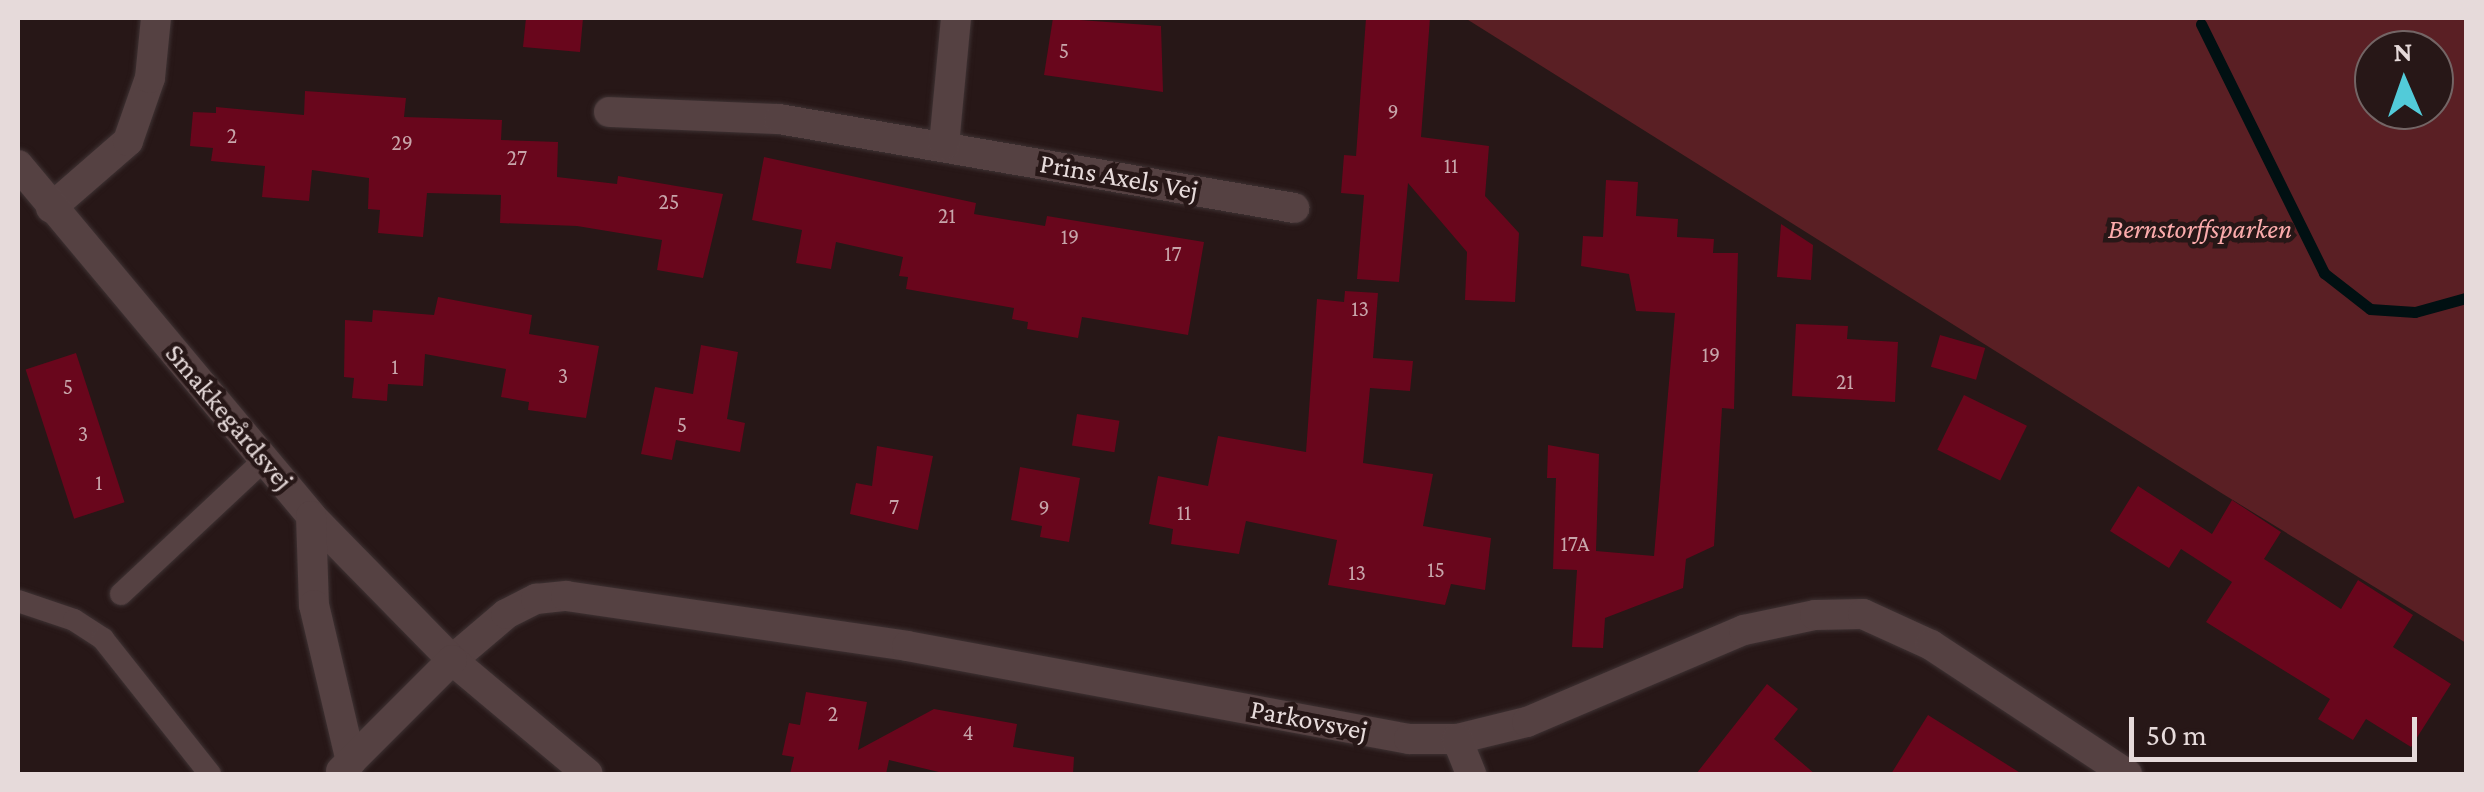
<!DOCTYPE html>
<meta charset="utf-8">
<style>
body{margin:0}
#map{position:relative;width:2484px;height:792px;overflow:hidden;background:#271717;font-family:"Crimson Pro",serif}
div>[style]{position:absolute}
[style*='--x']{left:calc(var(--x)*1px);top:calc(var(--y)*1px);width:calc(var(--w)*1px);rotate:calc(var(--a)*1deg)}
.green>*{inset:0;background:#5a1f24}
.stream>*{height:11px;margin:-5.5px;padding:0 5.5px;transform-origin:5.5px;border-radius:5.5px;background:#011012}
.building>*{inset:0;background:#69061c;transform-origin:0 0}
.roads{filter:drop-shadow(0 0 2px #3e3233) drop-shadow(0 0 2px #3e3233)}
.lane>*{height:22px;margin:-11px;padding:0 11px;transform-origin:11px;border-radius:11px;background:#554142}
.street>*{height:30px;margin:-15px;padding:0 15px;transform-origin:15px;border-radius:15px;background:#554142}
.secondary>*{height:30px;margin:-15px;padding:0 15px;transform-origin:15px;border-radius:15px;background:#554142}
span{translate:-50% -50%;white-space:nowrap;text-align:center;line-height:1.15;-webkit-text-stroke:9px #271717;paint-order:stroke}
.number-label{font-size:22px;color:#c7a5aa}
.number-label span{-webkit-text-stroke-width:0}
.street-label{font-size:28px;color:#e6dada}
.park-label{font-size:28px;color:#fbabac;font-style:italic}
.frame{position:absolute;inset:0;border:20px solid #e6dada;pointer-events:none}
.north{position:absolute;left:2354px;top:30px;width:100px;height:100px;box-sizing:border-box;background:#271717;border:2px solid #736565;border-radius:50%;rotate:358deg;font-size:28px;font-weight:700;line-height:40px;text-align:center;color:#e6dada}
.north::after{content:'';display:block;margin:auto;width:35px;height:45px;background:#52cbd9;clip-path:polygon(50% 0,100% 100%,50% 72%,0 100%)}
.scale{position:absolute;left:2129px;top:717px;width:288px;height:45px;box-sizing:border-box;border:5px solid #e6dada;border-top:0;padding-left:12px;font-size:30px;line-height:35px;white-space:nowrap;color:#e6dada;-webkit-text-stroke:8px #271717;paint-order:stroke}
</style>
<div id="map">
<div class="green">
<i style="clip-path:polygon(evenodd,1465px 18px,2466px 18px,2466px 643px,2223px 494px,1465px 18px,2374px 50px,2434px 50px,2434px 110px,2374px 110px,2374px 50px)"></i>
</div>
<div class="stream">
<i style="--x:2201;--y:24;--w:278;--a:63.7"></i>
<i style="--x:2324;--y:273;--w:58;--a:38"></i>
<i style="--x:2370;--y:309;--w:45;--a:3.8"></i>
<i style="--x:2415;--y:312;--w:53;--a:-15.4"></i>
</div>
<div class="building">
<i style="clip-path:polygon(526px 18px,583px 18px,580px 52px,523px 47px)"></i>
<i style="clip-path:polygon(1053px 18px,1161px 26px,1163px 92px,1044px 75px)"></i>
<i style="clip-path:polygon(1366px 18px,1430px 18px,1421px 137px,1489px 146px,1485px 196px,1519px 233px,1515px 302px,1465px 300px,1467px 252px,1408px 183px,1399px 282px,1357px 279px,1364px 195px,1341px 193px,1344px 155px,1356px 156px)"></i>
<i style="clip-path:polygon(305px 91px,406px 98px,404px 117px,502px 120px,501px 140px,558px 142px,557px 177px,617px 184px,618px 176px,723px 194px,703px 278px,657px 270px,662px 240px,577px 226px,500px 223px,501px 195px,427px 193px,423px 237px,378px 233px,380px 210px,368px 209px,369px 178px,312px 170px,309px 201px,262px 197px,265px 166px,211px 161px,213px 148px,190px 146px,193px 112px,216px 113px,216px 107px,304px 115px)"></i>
<i style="clip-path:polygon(764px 157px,976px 203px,974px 214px,1045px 226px,1047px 216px,1204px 242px,1188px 335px,1082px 317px,1078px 338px,1027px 329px,1028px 322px,1012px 319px,1014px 308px,906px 289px,908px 277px,899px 276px,903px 257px,836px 242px,831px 269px,796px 263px,802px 230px,752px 220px)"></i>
<i style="clip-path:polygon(1606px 180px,1638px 182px,1636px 216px,1678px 219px,1677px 237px,1714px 239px,1713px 253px,1738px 253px,1734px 409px,1722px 408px,1714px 546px,1686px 559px,1683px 588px,1605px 618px,1603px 648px,1572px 647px,1577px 570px,1553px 569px,1556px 478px,1547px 478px,1548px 445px,1599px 454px,1596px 551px,1654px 556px,1675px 313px,1636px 311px,1629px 274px,1581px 266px,1583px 236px,1603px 237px)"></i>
<i style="clip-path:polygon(1781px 224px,1813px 245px,1811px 280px,1777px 277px)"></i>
<i style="clip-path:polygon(1345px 291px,1378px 293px,1373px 358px,1413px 361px,1410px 391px,1370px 388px,1363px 463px,1433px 474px,1423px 526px,1491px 538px,1485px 590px,1451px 584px,1445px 605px,1328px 585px,1337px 540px,1246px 521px,1239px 554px,1171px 544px,1173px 529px,1149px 524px,1158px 476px,1208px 486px,1218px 436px,1306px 452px,1317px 299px,1344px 302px)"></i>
<i style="clip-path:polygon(438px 297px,532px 315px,529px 334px,599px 346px,586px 418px,528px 410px,529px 402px,501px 397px,506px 369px,425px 354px,423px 386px,388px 384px,387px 401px,352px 398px,354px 378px,344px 377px,345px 320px,372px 322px,373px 310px,434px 315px)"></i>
<i style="clip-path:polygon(1796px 324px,1848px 326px,1847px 339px,1898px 342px,1895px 402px,1792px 396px)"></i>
<i style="left:1940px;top:335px;width:47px;height:33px;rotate:16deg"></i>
<i style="clip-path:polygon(701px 345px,738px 352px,727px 419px,745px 423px,740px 452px,676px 440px,672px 460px,641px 454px,655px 387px,693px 394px)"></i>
<i style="left:76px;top:353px;width:157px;height:53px;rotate:72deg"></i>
<i style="left:1964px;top:395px;width:70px;height:61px;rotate:26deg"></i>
<i style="left:1077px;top:414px;width:43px;height:32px;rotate:9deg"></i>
<i style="clip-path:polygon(877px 446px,933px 456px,918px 530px,850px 514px,856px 483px,872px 486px)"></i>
<i style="clip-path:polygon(1020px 467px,1080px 478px,1069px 542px,1040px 537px,1042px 526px,1011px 520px)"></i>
<i style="clip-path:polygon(2138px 486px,2212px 534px,2232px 500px,2281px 532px,2264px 559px,2341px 609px,2358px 580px,2413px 615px,2393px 647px,2451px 684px,2411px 747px,2366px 719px,2353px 740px,2318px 719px,2330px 699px,2206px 622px,2232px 582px,2181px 549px,2169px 568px,2110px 531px)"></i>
<i style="clip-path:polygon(1767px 684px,1798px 709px,1774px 739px,1815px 774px,1696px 774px)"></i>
<i style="clip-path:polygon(806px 692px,867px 702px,858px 750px,934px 709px,1017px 724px,1013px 747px,1074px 757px,1073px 774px,947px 774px,889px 760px,886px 774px,790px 774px,794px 757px,782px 755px,789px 723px,800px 725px)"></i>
<i style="clip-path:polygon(1928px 715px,2022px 774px,1891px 774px)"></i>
</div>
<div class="roads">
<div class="lane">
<i style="--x:121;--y:594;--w:196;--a:-43.1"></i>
<i style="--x:18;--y:601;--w:59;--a:18.7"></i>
<i style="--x:74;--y:620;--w:35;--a:33"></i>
<i style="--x:103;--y:639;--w:172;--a:51.6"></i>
</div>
<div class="street">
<i style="--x:609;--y:112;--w:170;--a:2.4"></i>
<i style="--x:779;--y:119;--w:523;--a:9.8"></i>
<i style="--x:944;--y:145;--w:128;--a:-84.6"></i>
<i style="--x:51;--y:208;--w:102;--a:-41"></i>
<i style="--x:128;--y:141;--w:67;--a:-70.8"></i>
<i style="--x:150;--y:78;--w:60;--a:-84.3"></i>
<i style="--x:452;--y:660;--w:71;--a:-40.4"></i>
<i style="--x:506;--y:614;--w:34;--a:-27"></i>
<i style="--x:536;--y:599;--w:30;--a:-6"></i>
<i style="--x:566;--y:596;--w:345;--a:8.3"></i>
<i style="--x:907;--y:646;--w:511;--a:10.5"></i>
<i style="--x:1409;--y:739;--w:48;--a:0"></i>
<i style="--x:1457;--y:739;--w:72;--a:-13.7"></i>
<i style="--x:1527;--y:722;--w:236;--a:-23"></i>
<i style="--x:1744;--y:630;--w:73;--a:-11.9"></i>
<i style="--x:1815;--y:615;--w:48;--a:-1.2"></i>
<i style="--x:1863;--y:614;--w:75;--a:24.5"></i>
<i style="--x:1931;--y:645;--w:235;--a:33.4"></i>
<i style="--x:1457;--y:739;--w:38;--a:68"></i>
</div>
<div class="secondary">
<i style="--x:18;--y:165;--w:457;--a:50.1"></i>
<i style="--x:311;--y:516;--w:202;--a:45.6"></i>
<i style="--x:452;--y:660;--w:177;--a:40"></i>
<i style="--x:311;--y:516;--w:89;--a:88.1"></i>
<i style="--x:314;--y:605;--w:161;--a:76.7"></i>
<i style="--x:341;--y:771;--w:157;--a:-45"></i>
</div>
</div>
<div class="number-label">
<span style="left:1064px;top:51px">5</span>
<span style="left:1393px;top:112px">9</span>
<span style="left:232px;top:136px">2</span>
<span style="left:402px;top:143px">29</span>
<span style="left:517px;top:158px">27</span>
<span style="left:1451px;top:166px">11</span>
<span style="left:669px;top:202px">25</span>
<span style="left:947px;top:216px">21</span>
<span style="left:1070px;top:237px">19</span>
<span style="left:1173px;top:254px">17</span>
<span style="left:1360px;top:309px">13</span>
<span style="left:1711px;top:355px">19</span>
<span style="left:395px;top:367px">1</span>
<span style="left:563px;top:376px">3</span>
<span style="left:1845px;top:382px">21</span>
<span style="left:68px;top:387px">5</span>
<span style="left:682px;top:425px">5</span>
<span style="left:83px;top:434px">3</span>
<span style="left:99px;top:483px">1</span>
<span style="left:894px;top:507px">7</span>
<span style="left:1044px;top:508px">9</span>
<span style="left:1184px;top:513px">11</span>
<span style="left:1575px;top:544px">17A</span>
<span style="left:1436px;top:570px">15</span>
<span style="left:1357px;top:573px">13</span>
<span style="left:833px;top:714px">2</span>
<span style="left:968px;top:733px">4</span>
</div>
<div class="street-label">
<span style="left:1119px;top:177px;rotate:10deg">Prins Axels Vej</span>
<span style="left:229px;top:417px;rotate:50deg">Smakkegårdsvej</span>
<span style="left:1309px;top:720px;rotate:11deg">Parkovsvej</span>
</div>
<div class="park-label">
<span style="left:2200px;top:229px">Bernstorffsparken</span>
</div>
<div class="frame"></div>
<div class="north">N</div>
<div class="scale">50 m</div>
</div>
